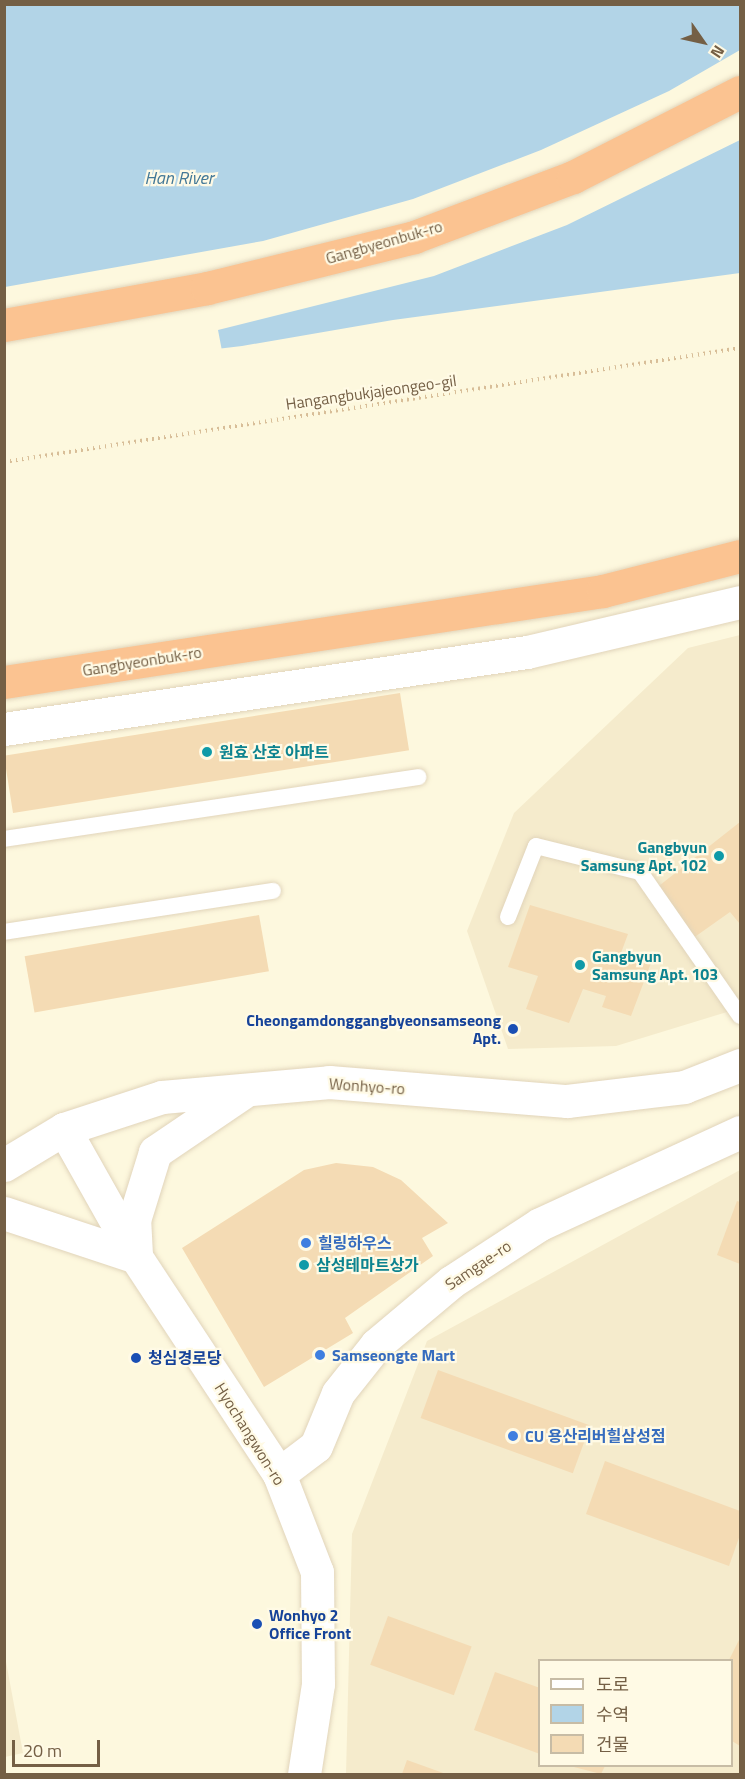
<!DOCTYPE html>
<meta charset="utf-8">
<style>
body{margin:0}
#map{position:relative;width:745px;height:1779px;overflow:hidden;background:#fdf8de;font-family:"Titillium Web","Noto Sans KR",sans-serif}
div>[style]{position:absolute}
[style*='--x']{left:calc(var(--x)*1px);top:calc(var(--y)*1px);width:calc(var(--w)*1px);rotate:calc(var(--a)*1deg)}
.residential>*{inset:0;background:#f5ebcc}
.water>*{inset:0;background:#b2d4e7}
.pier>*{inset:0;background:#fdf8de}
.building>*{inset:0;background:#f4dbb4;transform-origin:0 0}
.path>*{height:4px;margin-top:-2px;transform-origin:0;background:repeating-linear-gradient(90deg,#d8be98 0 1.5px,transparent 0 6px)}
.roads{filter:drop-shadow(0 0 2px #e1d4ba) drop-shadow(0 0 2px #e1d4ba)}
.lane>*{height:16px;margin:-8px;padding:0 8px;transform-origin:8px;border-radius:8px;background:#fff}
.street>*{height:33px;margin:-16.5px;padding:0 16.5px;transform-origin:16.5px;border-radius:16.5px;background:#fff}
.secondary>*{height:33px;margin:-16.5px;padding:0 16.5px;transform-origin:16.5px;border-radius:16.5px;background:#fff}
.highway>*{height:33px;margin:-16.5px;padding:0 16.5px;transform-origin:16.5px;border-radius:16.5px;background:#fbc391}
.dots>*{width:16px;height:16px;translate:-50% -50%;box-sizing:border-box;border:3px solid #fffae5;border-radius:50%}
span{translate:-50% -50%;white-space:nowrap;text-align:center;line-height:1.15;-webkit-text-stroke:4.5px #fffae5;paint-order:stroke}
.street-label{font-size:16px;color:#745f45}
.culture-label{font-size:16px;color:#0d838f;font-weight:700}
.left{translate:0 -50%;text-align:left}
.right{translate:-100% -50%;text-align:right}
.transit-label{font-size:16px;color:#164399;font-weight:700}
.shop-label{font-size:16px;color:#366cbe;font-weight:700}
.water-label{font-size:18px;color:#437897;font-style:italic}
.frame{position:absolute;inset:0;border:6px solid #745f45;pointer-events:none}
.legend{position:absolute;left:538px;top:1659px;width:195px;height:108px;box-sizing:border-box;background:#fffae5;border:2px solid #c7bca5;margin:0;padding:8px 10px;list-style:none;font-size:18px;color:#745f45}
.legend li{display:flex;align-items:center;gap:12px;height:30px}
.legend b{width:30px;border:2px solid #c7bca5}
.north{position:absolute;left:673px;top:12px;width:60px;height:60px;-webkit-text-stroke:4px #fffae5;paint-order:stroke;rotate:124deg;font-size:16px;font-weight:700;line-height:24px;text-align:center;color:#745f45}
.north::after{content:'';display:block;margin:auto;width:21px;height:27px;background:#745f45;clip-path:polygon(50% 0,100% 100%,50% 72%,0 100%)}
.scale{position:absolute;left:12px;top:1740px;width:88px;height:27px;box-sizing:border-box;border:3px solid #745f45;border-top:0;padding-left:8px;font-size:18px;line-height:21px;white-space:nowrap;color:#745f45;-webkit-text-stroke:4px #fffae5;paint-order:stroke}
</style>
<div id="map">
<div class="residential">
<i style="clip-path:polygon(740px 635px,740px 1008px,616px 1046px,508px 1049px,467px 931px,514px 813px,688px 648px)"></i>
<i style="clip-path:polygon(evenodd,740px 1170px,740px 1774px,346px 1774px,352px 1534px,427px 1341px,740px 1170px,540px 1660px,732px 1660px,732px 1766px,540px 1766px,540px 1660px)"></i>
<i style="clip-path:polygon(4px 1651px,23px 1753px,5px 1757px,4px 1757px)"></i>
</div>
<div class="water">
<i style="clip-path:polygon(5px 5px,740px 5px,740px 273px,393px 320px,242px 346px,5px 374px)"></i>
</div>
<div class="pier">
<i style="clip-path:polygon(740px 50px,740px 140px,567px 225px,434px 276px,218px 330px,222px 351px,4px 377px,5px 287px,263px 241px,413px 199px,541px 150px,669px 91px)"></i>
</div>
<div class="building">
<i style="left:400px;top:693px;width:58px;height:401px;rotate:81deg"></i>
<i style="clip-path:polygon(740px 822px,740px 924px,730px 912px,689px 941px,655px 889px)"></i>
<i style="clip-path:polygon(530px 905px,628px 934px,621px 953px,651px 963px,631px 1016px,602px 1007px,606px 996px,583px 989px,569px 1023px,526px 1009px,538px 976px,508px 967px)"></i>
<i style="left:259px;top:915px;width:57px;height:238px;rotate:80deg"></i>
<i style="clip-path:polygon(336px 1163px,373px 1167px,401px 1180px,448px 1223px,422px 1238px,433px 1256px,345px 1318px,353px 1333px,264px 1387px,182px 1248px,304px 1170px)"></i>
<i style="clip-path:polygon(737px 1201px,740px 1202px,740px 1264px,717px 1255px)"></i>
<i style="left:438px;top:1370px;width:162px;height:51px;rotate:20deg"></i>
<i style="clip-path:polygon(605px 1461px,740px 1511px,740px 1535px,729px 1566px,586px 1514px)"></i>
<i style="left:388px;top:1616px;width:89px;height:52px;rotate:20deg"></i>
<i style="clip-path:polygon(740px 1638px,740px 1746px,732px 1741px,729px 1660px)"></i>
<i style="clip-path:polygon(495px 1672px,540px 1688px,540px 1754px,474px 1730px)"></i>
<i style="clip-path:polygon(407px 1760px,446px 1774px,402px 1774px)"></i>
<i style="clip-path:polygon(570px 1766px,605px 1766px,601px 1774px)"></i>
</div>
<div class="path">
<i style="--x:4;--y:462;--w:745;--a:-8.8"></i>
</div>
<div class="roads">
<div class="lane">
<i style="--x:4;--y:839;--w:419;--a:-8.5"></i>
<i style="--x:508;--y:917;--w:76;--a:-68.5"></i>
<i style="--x:536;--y:846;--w:107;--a:14"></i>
<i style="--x:640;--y:872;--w:175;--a:55.2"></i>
<i style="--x:4;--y:932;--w:272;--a:-8.7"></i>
</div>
<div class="street">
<i style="--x:4;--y:729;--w:529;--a:-8.38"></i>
<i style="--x:527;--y:652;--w:219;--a:-13.2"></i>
<i style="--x:279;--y:1474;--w:46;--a:-37.1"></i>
<i style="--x:316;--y:1446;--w:57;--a:-67.5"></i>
<i style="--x:338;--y:1393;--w:61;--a:-51.6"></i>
<i style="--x:376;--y:1345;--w:98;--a:-40"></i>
<i style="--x:451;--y:1282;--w:106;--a:-33.1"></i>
<i style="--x:540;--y:1224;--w:220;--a:-24.7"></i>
</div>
<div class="secondary">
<i style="--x:64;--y:1129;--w:147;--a:60.6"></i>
<i style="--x:136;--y:1257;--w:260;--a:56.6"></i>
<i style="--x:279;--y:1474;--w:105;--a:68.8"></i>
<i style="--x:317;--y:1572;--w:112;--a:89.5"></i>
<i style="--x:318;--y:1684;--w:91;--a:98.8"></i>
<i style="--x:4;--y:1165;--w:70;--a:-31"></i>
<i style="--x:64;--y:1129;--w:103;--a:-18.1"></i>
<i style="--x:162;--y:1097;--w:168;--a:-5.1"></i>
<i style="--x:329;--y:1082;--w:239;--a:4.6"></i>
<i style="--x:567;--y:1101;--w:118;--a:-6.8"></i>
<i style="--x:684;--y:1087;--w:60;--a:-21.4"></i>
<i style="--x:4;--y:1213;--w:139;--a:18.4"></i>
<i style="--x:136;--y:1255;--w:35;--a:-93"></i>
<i style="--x:134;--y:1220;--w:71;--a:-72.8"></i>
<i style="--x:155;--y:1152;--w:105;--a:-34.1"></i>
</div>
<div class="highway">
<i style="--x:4;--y:325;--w:206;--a:-10.3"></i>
<i style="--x:207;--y:288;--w:213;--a:-13.8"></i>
<i style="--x:414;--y:237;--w:170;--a:-20.7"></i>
<i style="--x:573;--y:177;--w:187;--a:-27"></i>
<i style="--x:4;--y:682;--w:606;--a:-8.64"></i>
<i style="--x:603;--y:591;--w:141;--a:-14.3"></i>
</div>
</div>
<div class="dots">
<i style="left:207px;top:752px;background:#0f9aa8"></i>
<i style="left:719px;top:856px;background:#0f9aa8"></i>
<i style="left:580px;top:965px;background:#0f9aa8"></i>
<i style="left:513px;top:1029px;background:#1a4fb4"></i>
<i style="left:306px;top:1243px;background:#3f7fe0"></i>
<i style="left:304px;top:1265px;background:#0f9aa8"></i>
<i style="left:320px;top:1355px;background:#3f7fe0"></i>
<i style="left:136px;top:1358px;background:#1a4fb4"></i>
<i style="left:513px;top:1436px;background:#3f7fe0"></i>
<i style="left:257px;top:1624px;background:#1a4fb4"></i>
</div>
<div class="street-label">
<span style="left:384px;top:242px;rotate:-16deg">Gangbyeonbuk-ro</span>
<span style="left:371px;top:392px;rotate:-8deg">Hangangbukjajeongeo-gil</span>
<span style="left:142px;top:661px;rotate:-9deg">Gangbyeonbuk-ro</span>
<span style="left:367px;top:1086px;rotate:4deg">Wonhyo-ro</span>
<span style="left:478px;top:1265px;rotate:-34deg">Samgae-ro</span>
<span style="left:250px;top:1434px;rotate:58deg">Hyochangwon-ro</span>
</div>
<div class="culture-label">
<span class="left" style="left:219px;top:752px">원효 산호 아파트</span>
<span class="right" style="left:707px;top:856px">Gangbyun<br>Samsung Apt. 102</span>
<span class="left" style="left:592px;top:965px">Gangbyun<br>Samsung Apt. 103</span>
<span class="left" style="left:316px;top:1265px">삼성테마트상가</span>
</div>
<div class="transit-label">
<span class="right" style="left:501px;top:1029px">Cheongamdonggangbyeonsamseong<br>Apt.</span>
<span class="left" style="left:148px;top:1358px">청심경로당</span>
<span class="left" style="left:269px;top:1624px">Wonhyo 2<br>Office Front</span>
</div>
<div class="shop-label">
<span class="left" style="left:318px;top:1243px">힐링하우스</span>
<span class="left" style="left:332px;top:1355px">Samseongte Mart</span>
<span class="left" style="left:525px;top:1436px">CU 용산리버힐삼성점</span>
</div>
<div class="water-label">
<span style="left:179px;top:178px">Han River</span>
</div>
<div class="frame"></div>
<ul class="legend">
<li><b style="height:8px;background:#fff"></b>도로</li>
<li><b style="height:16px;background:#b2d4e7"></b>수역</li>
<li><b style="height:16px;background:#f4dbb4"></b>건물</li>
</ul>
<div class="north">N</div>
<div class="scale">20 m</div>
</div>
